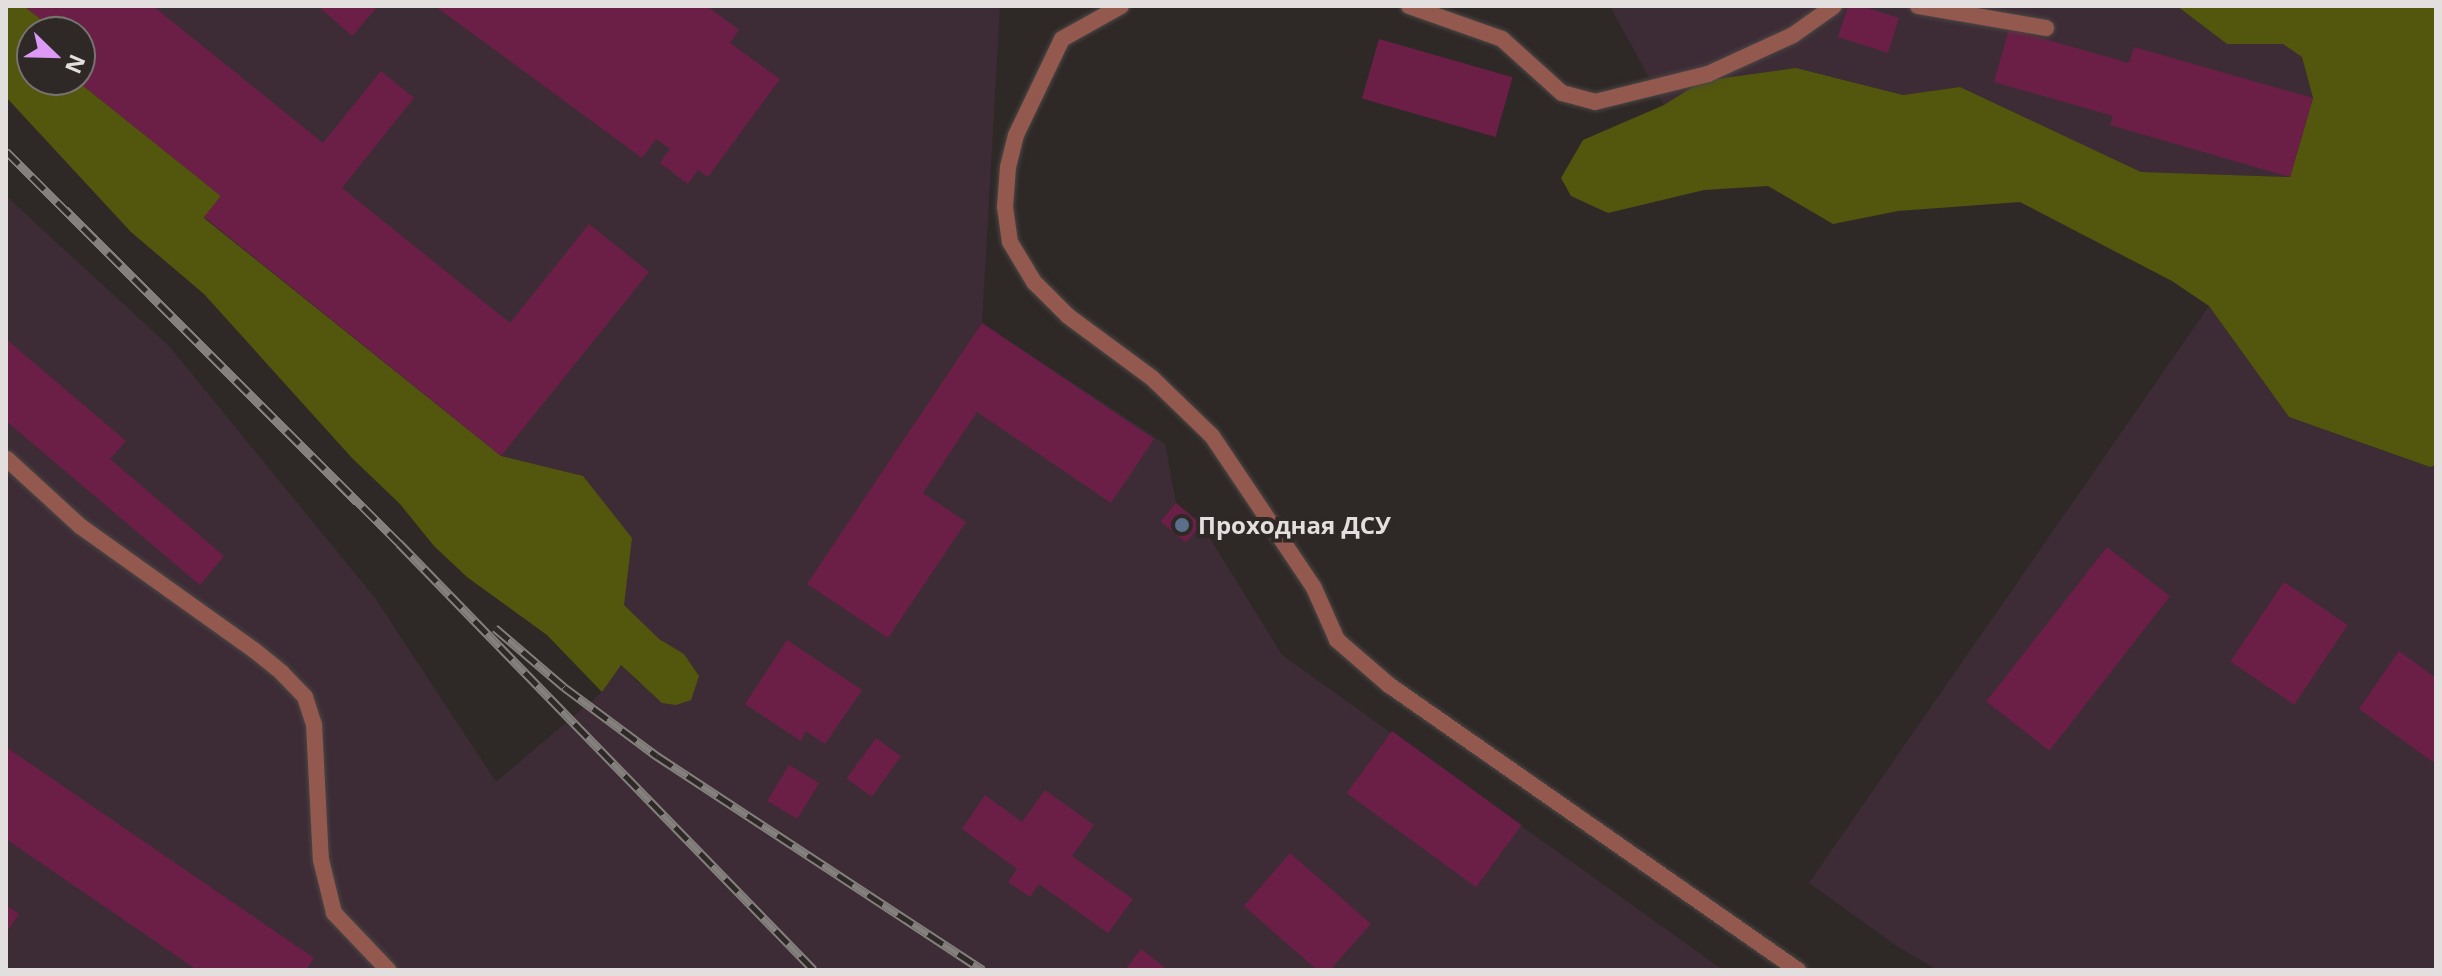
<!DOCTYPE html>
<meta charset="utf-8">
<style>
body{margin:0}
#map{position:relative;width:2442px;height:976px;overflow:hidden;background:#2e2927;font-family:"Open Sans",sans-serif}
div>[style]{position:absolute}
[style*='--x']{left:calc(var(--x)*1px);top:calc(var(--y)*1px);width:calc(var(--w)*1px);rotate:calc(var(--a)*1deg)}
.industrial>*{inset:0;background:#3d2c36}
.green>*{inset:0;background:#53570d}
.building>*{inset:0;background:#6b1f46;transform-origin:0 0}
.roads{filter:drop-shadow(0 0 2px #4b4644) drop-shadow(0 0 2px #4b4644)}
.lane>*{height:16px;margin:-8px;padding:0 8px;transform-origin:8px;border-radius:8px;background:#93594f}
.rail>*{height:9px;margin-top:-4.5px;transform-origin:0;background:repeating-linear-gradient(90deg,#2e2927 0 18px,#84807e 0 36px);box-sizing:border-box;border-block:2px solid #84807e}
.dots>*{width:22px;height:22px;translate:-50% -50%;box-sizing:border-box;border:4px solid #2e2927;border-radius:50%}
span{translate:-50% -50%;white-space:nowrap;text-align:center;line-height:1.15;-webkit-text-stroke:8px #2e2927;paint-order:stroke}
.poi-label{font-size:24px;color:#e3dfde;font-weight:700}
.left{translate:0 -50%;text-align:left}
.frame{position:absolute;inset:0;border:8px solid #e3dfde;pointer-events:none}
.north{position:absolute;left:16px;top:16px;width:80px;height:80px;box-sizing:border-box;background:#2e2927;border:2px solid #767270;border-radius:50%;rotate:113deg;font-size:22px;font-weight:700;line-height:32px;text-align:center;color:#e3dfde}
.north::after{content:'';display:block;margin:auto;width:28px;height:36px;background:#dc99f5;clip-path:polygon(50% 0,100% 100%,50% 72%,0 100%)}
</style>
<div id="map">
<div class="industrial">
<i style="clip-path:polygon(24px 6px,1000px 6px,982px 323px,1165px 444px,1176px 503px,1201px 524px,1282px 655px,1723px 970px,6px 970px,6px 196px,169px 346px,375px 598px,496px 782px,602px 692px,621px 665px,639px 683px,699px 676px,684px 654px,659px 640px,623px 605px,632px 538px,501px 456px,204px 217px,220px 197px,76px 80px,80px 80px,80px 32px,57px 32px)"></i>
<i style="clip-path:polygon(1610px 6px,2177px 6px,2227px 44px,2283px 44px,2302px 57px,2313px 98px,2290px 177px,2141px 172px,1960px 87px,1903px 95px,1796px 68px,1702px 81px,1664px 105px)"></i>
<i style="clip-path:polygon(2209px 306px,2289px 417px,2429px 467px,2436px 465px,2436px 970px,1938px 970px,1898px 947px,1809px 883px)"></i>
</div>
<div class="green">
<i style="clip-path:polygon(6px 6px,24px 6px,57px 32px,32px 32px,32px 80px,76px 80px,221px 196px,204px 218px,501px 456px,583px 476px,632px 538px,624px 605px,659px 639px,684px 654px,699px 676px,691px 700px,676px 705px,662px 703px,621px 665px,602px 692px,547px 635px,467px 577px,434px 546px,400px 504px,352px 458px,204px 294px,131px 232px,6px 97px)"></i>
<i style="clip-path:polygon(2177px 6px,2436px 6px,2436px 465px,2430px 467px,2289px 417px,2209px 306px,2172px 281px,2020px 202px,1898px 211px,1833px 224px,1768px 186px,1704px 190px,1608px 213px,1571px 196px,1561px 178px,1583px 140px,1664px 105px,1702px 81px,1796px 68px,1903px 95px,1960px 87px,2141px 172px,2290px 177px,2313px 98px,2302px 57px,2283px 44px,2227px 44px)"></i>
</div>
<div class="building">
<i style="clip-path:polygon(24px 6px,153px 6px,323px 143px,381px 71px,414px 98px,342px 188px,510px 323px,589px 224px,649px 272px,501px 456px,204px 217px,221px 196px,76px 80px,80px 80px,80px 32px,57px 32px)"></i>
<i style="clip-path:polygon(318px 6px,378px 6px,352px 36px)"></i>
<i style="clip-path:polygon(435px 6px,707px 6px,739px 30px,730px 43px,780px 79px,708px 177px,698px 170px,688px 184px,660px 163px,670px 149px,656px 139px,642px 158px)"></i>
<i style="clip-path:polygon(1848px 6px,1861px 6px,1899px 18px,1888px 53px,1838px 37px)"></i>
<i style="clip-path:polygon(2009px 29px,2129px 63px,2134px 47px,2313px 98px,2290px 177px,2110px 125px,2113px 116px,1994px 82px)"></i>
<i style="left:1379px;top:39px;width:139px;height:62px;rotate:16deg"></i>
<i style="clip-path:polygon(982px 323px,1154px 439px,1111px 503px,977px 412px,923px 493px,966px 522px,888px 638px,807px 584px)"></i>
<i style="clip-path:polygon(6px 339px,126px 441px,110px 459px,224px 556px,200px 585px,6px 421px)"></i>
<i style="left:1176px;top:503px;width:33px;height:24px;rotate:40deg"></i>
<i style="left:2107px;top:547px;width:80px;height:196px;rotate:38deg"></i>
<i style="left:2284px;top:582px;width:77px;height:96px;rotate:34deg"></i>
<i style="clip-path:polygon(787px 640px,862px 690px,825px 744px,806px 731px,801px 741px,745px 704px)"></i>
<i style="clip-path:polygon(2399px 651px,2436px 678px,2436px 764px,2359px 709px)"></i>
<i style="left:1392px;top:731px;width:160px;height:77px;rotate:36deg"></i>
<i style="left:876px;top:738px;width:31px;height:50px;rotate:36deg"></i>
<i style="clip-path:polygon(6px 747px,314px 958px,306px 970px,197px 970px,6px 839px)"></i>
<i style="left:789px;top:765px;width:35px;height:42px;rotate:31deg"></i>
<i style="clip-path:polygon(1045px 790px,1094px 825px,1072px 856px,1133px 899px,1108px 933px,1039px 884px,1030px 897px,1008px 882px,1017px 869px,962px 829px,985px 795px,1022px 822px)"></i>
<i style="clip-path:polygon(1290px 853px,1371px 924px,1330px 970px,1317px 970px,1244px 906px)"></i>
<i style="clip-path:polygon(6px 905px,19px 914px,6px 933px)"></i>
<i style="clip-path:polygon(1141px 949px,1168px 970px,1125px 970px)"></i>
</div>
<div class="roads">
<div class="lane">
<i style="--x:1121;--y:6;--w:68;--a:150.8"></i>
<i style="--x:1062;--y:39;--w:106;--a:115.6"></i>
<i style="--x:1016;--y:135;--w:33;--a:104"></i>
<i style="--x:1008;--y:167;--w:40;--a:94.3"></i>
<i style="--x:1005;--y:207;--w:35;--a:82"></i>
<i style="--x:1010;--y:242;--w:47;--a:59"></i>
<i style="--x:1034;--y:282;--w:48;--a:45"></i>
<i style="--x:1068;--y:316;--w:104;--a:36.4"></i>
<i style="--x:1152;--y:378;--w:83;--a:44"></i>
<i style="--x:1212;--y:436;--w:183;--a:56.1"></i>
<i style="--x:1314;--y:588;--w:57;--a:66.1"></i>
<i style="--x:1337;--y:640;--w:69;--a:40.9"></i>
<i style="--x:1389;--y:685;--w:499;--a:34.9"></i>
<i style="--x:1409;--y:6;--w:99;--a:19.5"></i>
<i style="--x:1502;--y:39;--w:81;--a:42"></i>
<i style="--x:1562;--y:93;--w:34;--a:15"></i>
<i style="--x:1595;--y:102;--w:116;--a:-13.9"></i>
<i style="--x:1708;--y:74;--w:94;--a:-24.6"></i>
<i style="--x:1793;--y:35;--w:50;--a:-35.3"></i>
<i style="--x:1918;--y:6;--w:130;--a:9.8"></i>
<i style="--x:7;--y:459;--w:99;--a:42.5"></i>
<i style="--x:80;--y:526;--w:214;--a:35.5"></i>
<i style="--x:254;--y:650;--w:36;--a:39"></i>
<i style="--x:282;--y:673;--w:33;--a:46"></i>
<i style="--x:305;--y:697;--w:28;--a:72"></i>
<i style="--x:314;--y:724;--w:136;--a:87.1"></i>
<i style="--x:321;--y:860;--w:55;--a:76.2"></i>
<i style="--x:334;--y:913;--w:79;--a:46.5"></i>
</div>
</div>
<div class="rail">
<i style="--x:6;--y:151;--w:555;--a:44.93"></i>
<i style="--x:399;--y:543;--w:595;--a:45.82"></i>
<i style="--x:495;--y:628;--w:91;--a:40.5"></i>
<i style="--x:564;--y:687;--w:116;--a:36.6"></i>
<i style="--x:657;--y:756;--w:390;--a:33.3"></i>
</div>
<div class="dots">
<i style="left:1182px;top:525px;background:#5c6f8a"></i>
</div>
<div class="poi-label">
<span class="left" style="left:1198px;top:525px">Проходная ДСУ</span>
</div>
<div class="frame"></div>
<div class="north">N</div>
</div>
